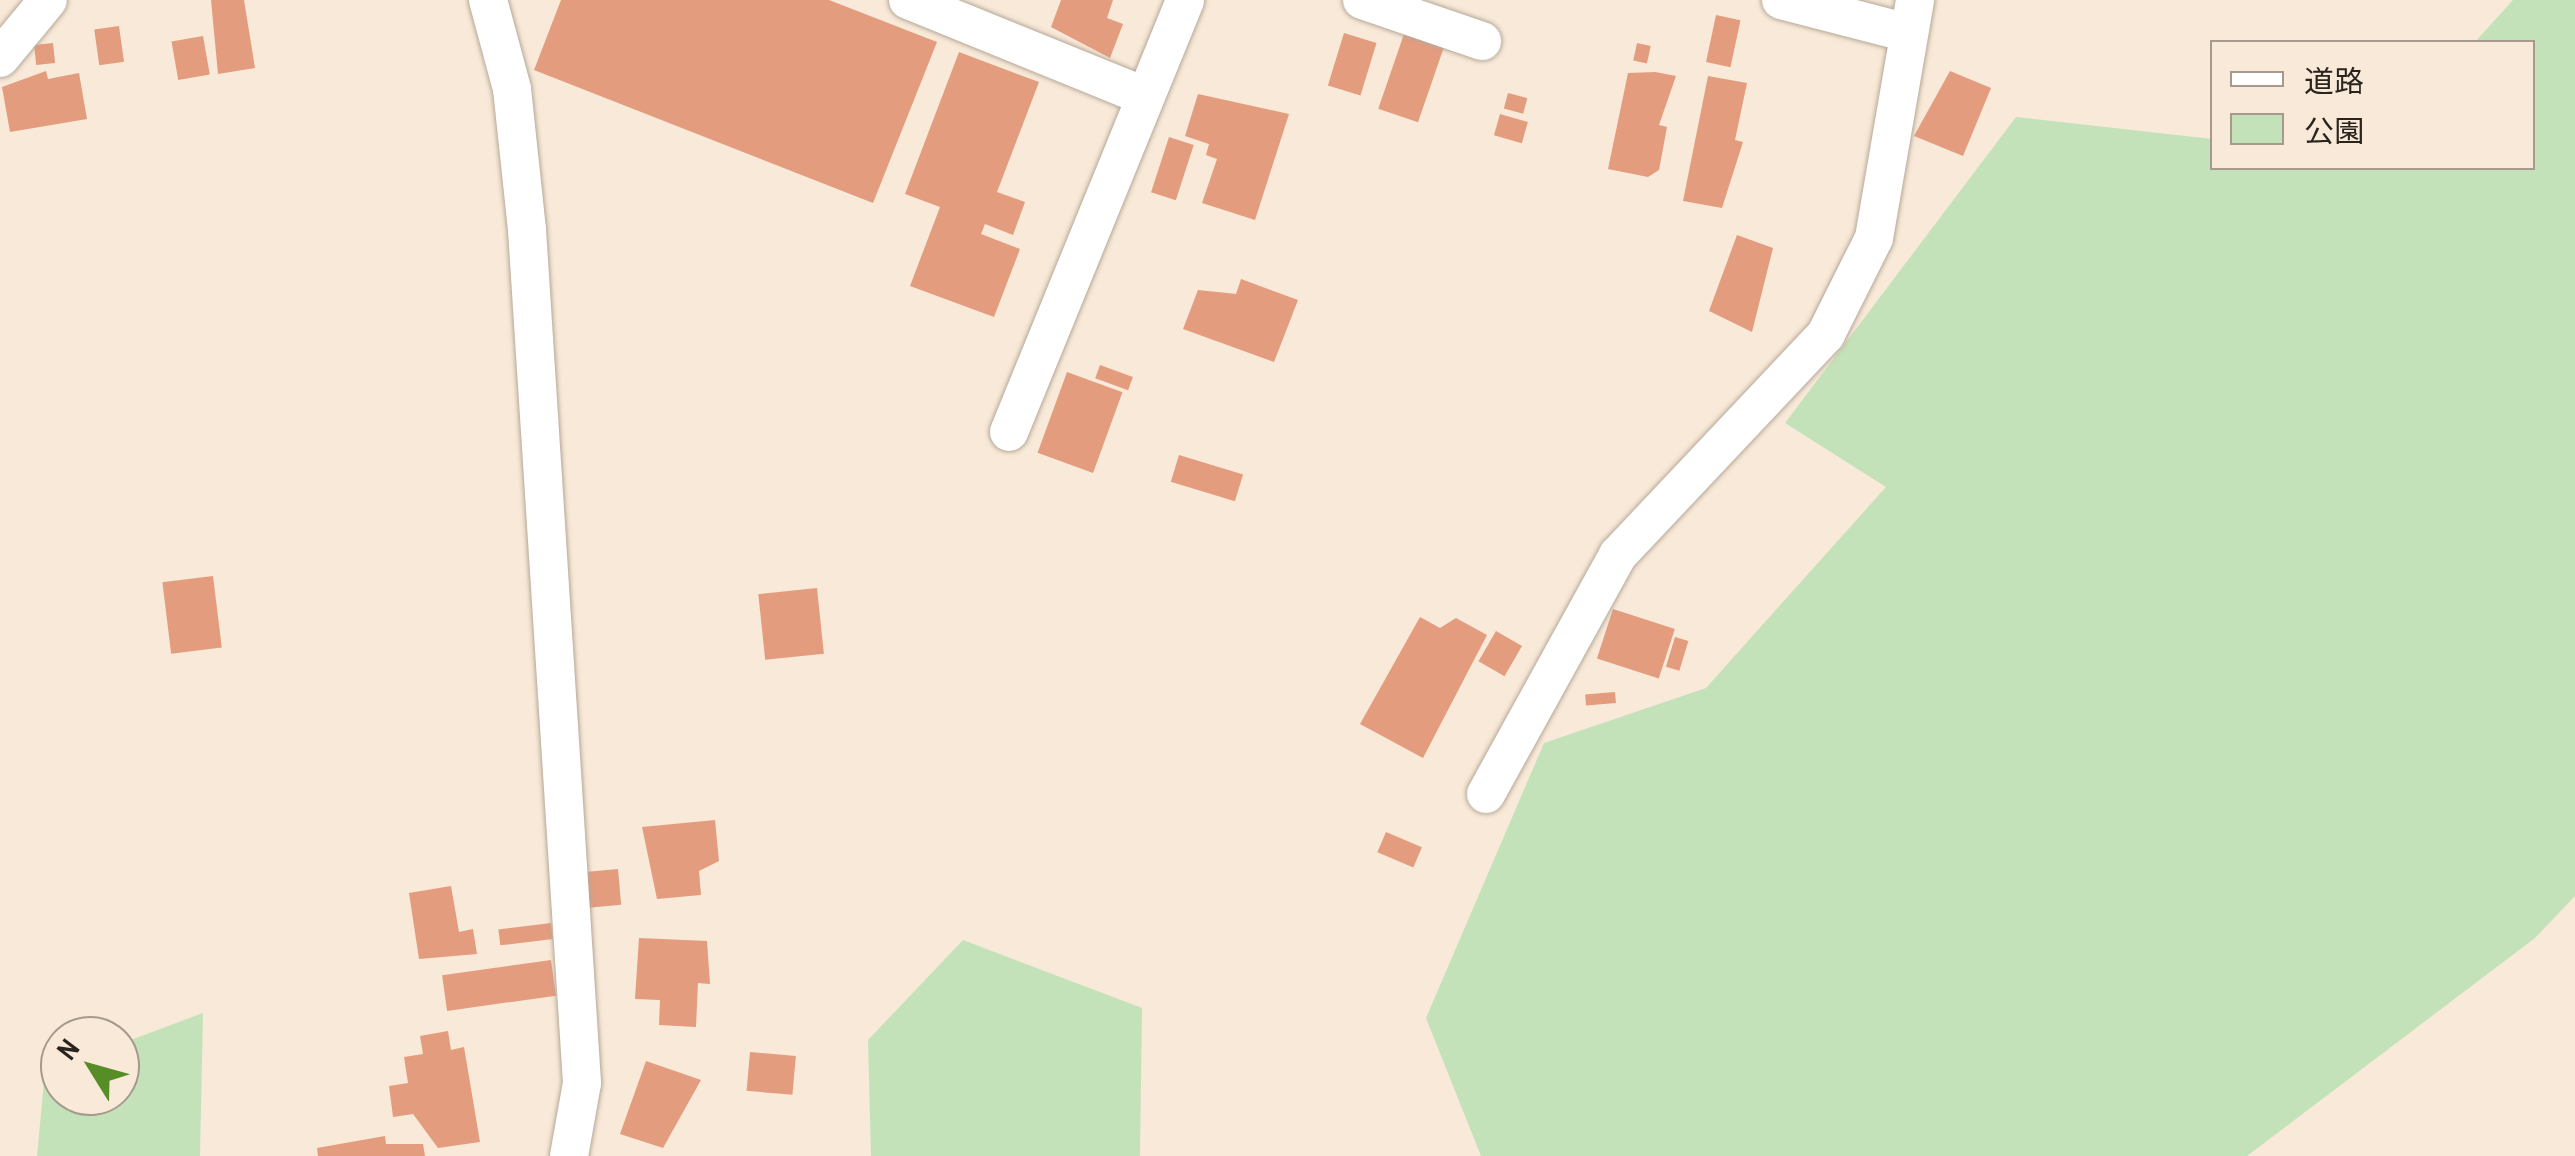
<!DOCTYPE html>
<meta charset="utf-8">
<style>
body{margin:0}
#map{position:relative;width:2575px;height:1156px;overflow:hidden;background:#f8e9d8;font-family:"Archivo Narrow","Noto Sans JP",sans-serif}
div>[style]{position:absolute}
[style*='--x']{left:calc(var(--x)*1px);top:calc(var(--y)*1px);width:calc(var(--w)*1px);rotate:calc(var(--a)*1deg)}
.green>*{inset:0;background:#c4e2b9}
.building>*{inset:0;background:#e39c7e;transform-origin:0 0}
.roads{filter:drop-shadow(0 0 2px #b6a898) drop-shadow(0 0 2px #b6a898)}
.minor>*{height:38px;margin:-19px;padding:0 19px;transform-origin:19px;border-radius:19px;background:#fff}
span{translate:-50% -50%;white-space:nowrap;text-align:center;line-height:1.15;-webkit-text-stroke:8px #f8e9d8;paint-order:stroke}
.legend{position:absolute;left:2210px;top:40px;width:325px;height:130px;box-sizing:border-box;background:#f8e9d8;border:2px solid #a69a8e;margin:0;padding:12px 18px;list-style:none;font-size:30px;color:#2a241e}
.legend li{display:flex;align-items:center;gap:20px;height:50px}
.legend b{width:50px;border:2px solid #a69a8e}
.north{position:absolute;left:40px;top:1016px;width:100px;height:100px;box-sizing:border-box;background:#f8e9d8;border:2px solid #a69a8e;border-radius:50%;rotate:307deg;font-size:28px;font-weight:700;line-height:40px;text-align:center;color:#2a241e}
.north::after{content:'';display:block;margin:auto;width:35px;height:45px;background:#578d26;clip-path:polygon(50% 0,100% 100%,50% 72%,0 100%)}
</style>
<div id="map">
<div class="green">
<i style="clip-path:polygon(2513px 0,2575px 0,2575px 896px,2535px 938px,2247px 1156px,1481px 1156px,1426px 1018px,1544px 743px,1706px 688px,1886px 487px,1785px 423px,2016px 117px,2212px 139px,2212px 168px,2532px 168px,2532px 42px,2475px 42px)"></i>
<i style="clip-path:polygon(963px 940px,1142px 1008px,1140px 1156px,871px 1156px,868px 1040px)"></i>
<i style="clip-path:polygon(203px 1013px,200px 1156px,37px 1156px,45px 1071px,60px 1066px,60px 1096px,120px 1096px,120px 1044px)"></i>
</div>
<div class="building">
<i style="clip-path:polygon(211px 0,244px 0,255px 68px,218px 74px)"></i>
<i style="clip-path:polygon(561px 0,829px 0,937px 42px,873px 203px,534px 70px)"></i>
<i style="clip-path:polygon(1061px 0,1113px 0,1107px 18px,1123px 24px,1110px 58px,1051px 27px)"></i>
<i style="left:1716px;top:15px;width:25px;height:48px;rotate:12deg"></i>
<i style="left:119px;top:26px;width:36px;height:25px;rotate:82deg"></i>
<i style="left:1344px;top:33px;width:34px;height:55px;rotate:17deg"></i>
<i style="left:1404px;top:34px;width:42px;height:79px;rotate:19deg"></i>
<i style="left:203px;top:36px;width:39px;height:32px;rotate:80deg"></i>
<i style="left:53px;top:43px;width:20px;height:19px;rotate:84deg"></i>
<i style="left:1637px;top:43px;width:14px;height:18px;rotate:12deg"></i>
<i style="clip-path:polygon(959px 52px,1039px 82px,997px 192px,1025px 202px,1013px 235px,985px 224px,981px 234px,1020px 249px,994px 317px,910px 286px,940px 207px,905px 194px)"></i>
<i style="clip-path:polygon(46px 71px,48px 79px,79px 73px,87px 119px,10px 132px,2px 87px)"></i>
<i style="clip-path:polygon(1950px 71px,1991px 88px,1963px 156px,1914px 136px)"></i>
<i style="clip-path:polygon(1655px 72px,1676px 76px,1659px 125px,1667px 127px,1659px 170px,1648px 177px,1608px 169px,1628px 73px)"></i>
<i style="clip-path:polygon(1708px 76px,1747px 83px,1735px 140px,1743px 142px,1722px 208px,1683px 201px)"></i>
<i style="left:1508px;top:93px;width:20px;height:16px;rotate:15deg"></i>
<i style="clip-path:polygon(1198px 94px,1289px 114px,1255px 220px,1202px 203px,1217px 159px,1206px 155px,1209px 144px,1185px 136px)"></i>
<i style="left:1500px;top:114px;width:29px;height:22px;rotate:16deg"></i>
<i style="left:1169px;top:137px;width:26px;height:58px;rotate:18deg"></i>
<i style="clip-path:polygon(1737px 235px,1773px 248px,1752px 332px,1709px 311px)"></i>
<i style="clip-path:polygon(1241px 279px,1298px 300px,1274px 362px,1183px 329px,1198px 290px,1236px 294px)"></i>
<i style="left:1100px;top:365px;width:35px;height:14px;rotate:20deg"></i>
<i style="left:1067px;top:372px;width:59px;height:86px;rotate:20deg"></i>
<i style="left:1179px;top:455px;width:67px;height:28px;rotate:17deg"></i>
<i style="left:213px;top:576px;width:72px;height:51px;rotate:83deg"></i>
<i style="left:817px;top:588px;width:66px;height:59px;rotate:84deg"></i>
<i style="left:1613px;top:609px;width:65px;height:52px;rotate:18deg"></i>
<i style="clip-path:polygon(1420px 617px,1440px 628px,1456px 618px,1487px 635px,1423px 758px,1360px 724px)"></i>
<i style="left:1496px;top:631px;width:30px;height:35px;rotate:30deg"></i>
<i style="left:1675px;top:637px;width:14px;height:31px;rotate:17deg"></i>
<i style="left:1615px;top:692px;width:11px;height:30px;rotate:85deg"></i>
<i style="clip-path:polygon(715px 820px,719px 861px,699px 871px,701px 895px,657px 899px,642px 827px)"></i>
<i style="left:1386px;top:832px;width:39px;height:22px;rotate:23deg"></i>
<i style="left:618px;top:869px;width:36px;height:33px;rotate:85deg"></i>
<i style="clip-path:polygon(451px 886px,459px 932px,473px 929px,477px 954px,419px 959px,409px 893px)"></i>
<i style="left:551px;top:923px;width:16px;height:53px;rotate:83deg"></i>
<i style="clip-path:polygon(639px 938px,707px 941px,710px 984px,698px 983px,696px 1027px,659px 1025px,660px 1000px,635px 999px)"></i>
<i style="left:551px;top:960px;width:36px;height:110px;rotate:82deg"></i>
<i style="clip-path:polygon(448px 1031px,451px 1050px,464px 1047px,480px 1142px,438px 1148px,413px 1114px,393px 1117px,389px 1086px,408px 1083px,404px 1057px,423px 1054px,420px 1036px)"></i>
<i style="left:750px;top:1052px;width:46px;height:39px;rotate:5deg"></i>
<i style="clip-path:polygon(646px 1061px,701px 1080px,663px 1148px,620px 1134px)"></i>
<i style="clip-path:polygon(385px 1136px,386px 1144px,423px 1144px,425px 1156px,318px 1156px,317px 1148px)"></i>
</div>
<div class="roads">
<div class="minor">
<i style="--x:488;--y:0;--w:92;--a:74.9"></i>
<i style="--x:512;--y:89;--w:142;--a:83.9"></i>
<i style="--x:527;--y:230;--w:855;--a:86.31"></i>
<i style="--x:582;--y:1083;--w:74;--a:100.1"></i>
<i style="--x:908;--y:0;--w:256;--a:22.1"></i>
<i style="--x:1362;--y:0;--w:127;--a:18.9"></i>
<i style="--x:1781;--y:0;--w:132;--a:14.5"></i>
<i style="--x:0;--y:58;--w:75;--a:-50.4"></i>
<i style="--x:1009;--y:432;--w:466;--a:-67.8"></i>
<i style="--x:1486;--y:794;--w:273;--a:-61.1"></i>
<i style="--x:1618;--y:555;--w:303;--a:-46.7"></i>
<i style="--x:1826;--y:334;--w:107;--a:-63.4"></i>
<i style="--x:1874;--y:238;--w:242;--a:-80.2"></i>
</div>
</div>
<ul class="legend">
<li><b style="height:12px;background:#fff"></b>道路</li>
<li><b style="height:28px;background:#c4e2b9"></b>公園</li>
</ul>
<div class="north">N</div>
</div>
